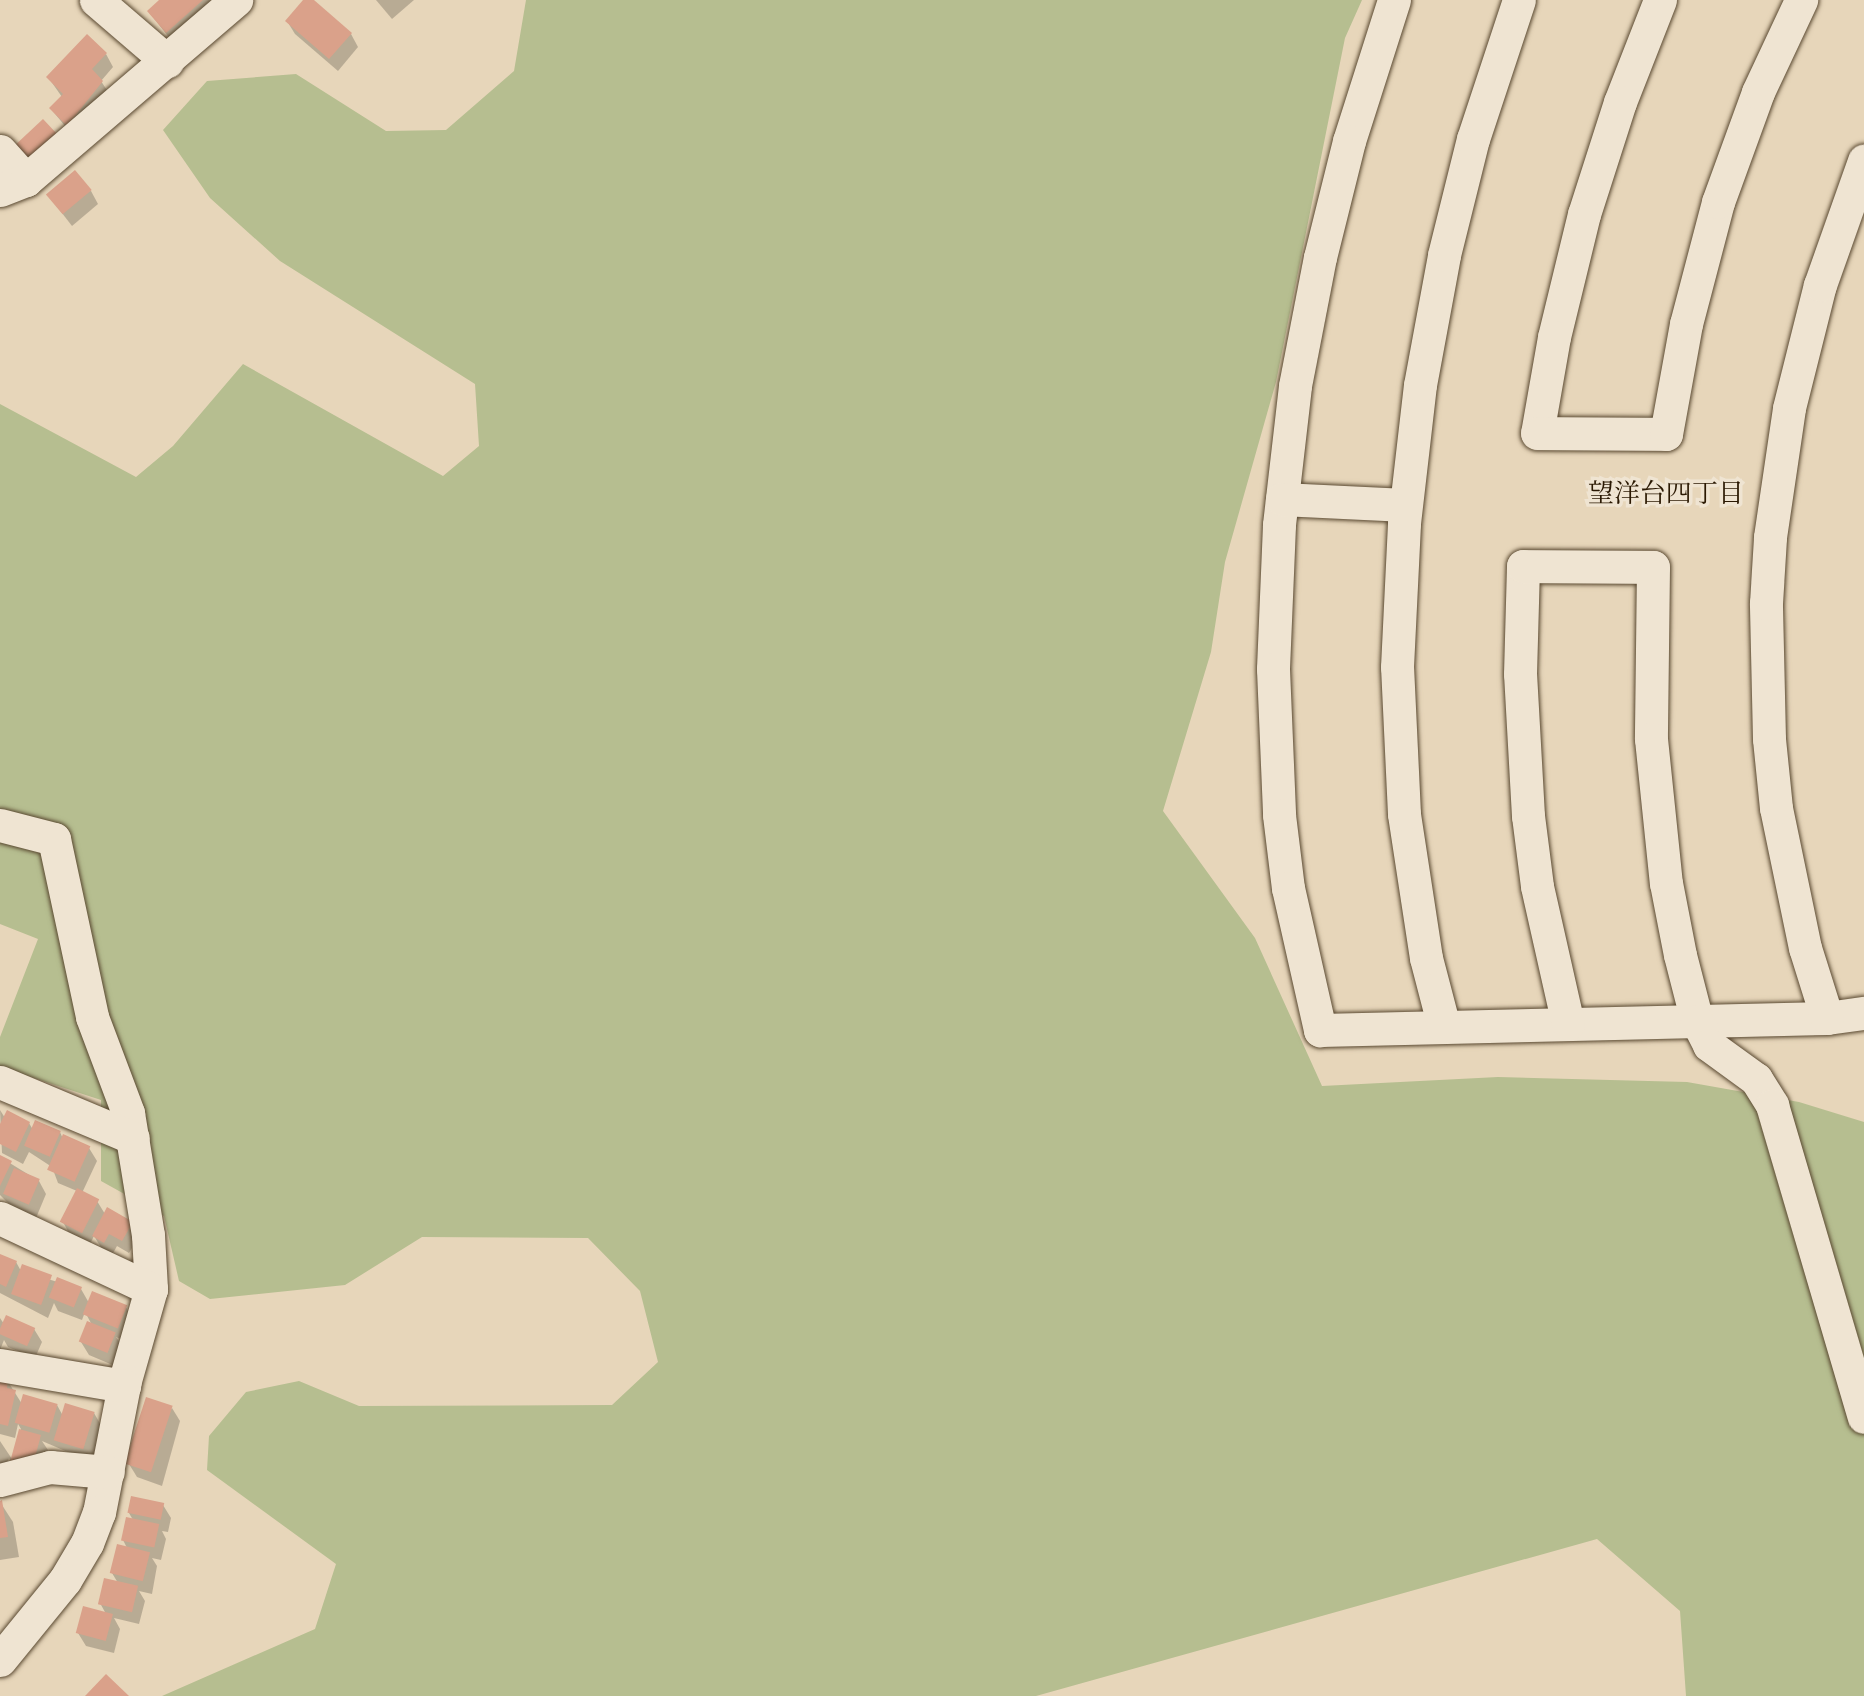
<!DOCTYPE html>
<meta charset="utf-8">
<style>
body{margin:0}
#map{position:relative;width:1864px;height:1696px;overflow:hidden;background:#e7d6ba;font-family:"IM FELL Double Pica","Noto Serif JP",serif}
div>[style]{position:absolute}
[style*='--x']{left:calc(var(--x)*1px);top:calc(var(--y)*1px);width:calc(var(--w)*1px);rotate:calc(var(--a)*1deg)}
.green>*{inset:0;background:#b6be90}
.shadow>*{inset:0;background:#0003}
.building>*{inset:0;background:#daa18a;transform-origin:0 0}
.roads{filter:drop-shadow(0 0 2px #594830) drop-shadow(0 0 2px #594830)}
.minor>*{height:33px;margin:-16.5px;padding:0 16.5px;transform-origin:16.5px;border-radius:16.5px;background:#efe4d2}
span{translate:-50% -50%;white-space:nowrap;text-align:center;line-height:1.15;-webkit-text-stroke:7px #efe4d2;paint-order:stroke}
.neighbourhood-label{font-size:26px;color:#2a1802}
</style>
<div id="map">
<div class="green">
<i style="clip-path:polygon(526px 0,1362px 0,1345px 38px,1276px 382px,1225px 562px,1211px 652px,1163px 811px,1255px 938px,1322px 1086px,1498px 1077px,1687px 1082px,1799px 1102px,1864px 1122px,1864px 1696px,1686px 1696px,1680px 1611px,1597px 1539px,1036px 1696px,162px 1696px,315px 1629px,336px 1564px,207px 1470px,209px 1436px,246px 1392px,299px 1381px,359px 1406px,612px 1405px,658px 1362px,640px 1291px,588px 1238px,422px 1237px,345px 1285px,210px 1299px,179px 1281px,164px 1216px,101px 1181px,101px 1100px,0 1067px,0 1037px,38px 939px,0 924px,0 404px,136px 477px,173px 446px,243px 364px,443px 476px,479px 446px,475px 384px,280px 261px,210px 198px,163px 130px,207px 81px,296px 74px,386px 131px,446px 130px,514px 71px)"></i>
</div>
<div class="shadow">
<i style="clip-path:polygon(162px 0,218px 0,175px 45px,149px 12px)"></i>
<i style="clip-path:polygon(305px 0,312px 0,351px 34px,358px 47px,338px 71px,295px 34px,287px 21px)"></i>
<i style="clip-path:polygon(376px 0,414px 0,392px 19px)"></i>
<i style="clip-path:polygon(106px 54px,113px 67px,101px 81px,110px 95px,75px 138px,51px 109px,62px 97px,48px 77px)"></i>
<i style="clip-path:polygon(91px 191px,98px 204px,72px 226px,48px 195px)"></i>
<i style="clip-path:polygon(0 1110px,5px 1118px,29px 1123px,33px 1130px,60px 1132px,63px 1139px,89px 1148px,97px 1161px,82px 1193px,97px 1201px,105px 1214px,132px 1223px,139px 1236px,129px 1253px,117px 1246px,112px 1255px,102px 1249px,94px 1236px,90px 1244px,70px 1235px,63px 1222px,77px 1191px,58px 1183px,52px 1167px,29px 1152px,23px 1164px,2px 1153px)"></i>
<i style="clip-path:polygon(0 1157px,39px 1181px,46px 1194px,36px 1218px,12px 1207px,0 1195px)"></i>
<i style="clip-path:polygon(0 1256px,16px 1262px,21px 1271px,81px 1289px,89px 1303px,126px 1307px,133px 1320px,126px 1341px,116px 1337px,123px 1347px,115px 1366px,89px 1355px,81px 1342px,92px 1325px,85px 1312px,82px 1320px,58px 1311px,54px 1303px,48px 1318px,0 1293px)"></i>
<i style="clip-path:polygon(0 1318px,4px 1324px,34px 1329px,42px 1342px,35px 1358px,8px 1347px,4px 1340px,0 1350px)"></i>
<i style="clip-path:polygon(0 1378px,7px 1380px,22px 1404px,57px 1405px,63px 1416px,94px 1413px,102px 1427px,91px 1462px,42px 1441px,48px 1450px,41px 1473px,19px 1475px,9px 1458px,0 1483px,0 1441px,12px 1459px,21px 1429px,18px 1424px,15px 1438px,0 1434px)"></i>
<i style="clip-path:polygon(172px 1408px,180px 1421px,162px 1486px,137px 1477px,129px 1464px)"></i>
<i style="clip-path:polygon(0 1502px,13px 1522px,19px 1557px,0 1560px)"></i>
<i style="clip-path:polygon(163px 1505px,171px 1518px,168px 1532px,162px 1531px,166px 1539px,161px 1560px,152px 1558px,157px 1566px,152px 1594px,139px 1591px,145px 1601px,139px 1624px,114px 1618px,120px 1629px,114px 1653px,86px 1646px,78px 1633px,106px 1614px,100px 1603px,118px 1583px,112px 1573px,127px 1548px,123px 1540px,133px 1520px,129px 1513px)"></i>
</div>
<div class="building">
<i style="clip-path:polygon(159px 0,203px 0,166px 33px,147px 11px)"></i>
<i style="clip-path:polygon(303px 0,314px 0,352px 33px,329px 59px,285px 21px)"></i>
<i style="clip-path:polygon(87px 34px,107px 53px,92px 69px,103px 81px,67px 126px,49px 108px,63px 94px,46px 77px)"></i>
<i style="left:43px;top:119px;width:22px;height:38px;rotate:47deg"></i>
<i style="left:75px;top:170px;width:26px;height:38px;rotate:50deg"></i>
<i style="clip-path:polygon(7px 1110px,30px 1122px,16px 1152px,0 1144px,0 1124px)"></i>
<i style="left:35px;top:1120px;width:28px;height:28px;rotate:23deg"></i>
<i style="left:63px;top:1134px;width:30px;height:39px;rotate:24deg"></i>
<i style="clip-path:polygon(0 1155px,12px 1161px,0 1186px)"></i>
<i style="left:14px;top:1168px;width:28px;height:28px;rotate:23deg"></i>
<i style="left:77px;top:1188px;width:25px;height:38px;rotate:27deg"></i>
<i style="clip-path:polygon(107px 1207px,133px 1222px,122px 1241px,109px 1234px,104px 1243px,92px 1236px)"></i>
<i style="clip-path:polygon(0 1254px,17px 1261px,6px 1287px,0 1284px)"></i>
<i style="left:22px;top:1264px;width:32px;height:32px;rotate:20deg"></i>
<i style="left:57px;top:1277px;width:27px;height:22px;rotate:22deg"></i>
<i style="left:92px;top:1291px;width:38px;height:25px;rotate:22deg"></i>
<i style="left:6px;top:1315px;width:32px;height:20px;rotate:24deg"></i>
<i style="left:87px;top:1321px;width:31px;height:22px;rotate:22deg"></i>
<i style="clip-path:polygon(0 1376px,8px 1378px,7px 1388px,16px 1390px,8px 1426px,0 1424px)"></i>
<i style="left:23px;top:1394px;width:36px;height:30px;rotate:16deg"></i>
<i style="left:146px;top:1397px;width:28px;height:70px;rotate:18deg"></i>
<i style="left:65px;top:1403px;width:31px;height:39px;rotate:17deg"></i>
<i style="clip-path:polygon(19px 1429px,41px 1435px,34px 1461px,10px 1462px)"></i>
<i style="left:131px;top:1496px;width:34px;height:17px;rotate:12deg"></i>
<i style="clip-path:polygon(2px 1500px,8px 1537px,0 1538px,0 1501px)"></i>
<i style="left:126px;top:1517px;width:34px;height:24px;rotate:12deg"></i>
<i style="left:117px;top:1544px;width:34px;height:30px;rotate:14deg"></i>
<i style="left:104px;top:1578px;width:35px;height:27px;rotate:13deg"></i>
<i style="left:83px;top:1606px;width:31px;height:28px;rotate:15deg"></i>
<i style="clip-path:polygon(106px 1674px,129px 1696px,85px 1696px)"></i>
</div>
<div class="roads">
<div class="minor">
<i style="--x:96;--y:0;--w:94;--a:40.7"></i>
<i style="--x:1394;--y:0;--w:148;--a:107.7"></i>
<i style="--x:1349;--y:141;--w:120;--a:104"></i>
<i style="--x:1320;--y:257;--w:131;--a:101"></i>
<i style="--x:1295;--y:386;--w:140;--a:96.6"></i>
<i style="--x:1279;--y:525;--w:144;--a:92.4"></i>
<i style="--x:1273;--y:669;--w:146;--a:87.6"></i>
<i style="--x:1279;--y:815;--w:74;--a:83"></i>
<i style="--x:1288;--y:888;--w:146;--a:77.3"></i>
<i style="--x:1320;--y:1030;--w:507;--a:-1.36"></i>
<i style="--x:1827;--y:1018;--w:37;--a:-8"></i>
<i style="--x:1660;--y:0;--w:110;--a:111.4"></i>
<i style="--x:1620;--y:102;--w:118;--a:107.8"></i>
<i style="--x:1584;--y:214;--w:127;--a:103.7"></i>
<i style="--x:1554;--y:337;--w:97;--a:100"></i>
<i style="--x:1537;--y:433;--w:129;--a:0.4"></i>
<i style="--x:1666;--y:434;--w:112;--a:-79.7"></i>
<i style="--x:1686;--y:324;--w:126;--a:-75.3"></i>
<i style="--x:1718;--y:202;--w:117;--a:-70"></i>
<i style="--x:1758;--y:92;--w:102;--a:-64.9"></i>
<i style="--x:0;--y:151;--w:39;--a:48"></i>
<i style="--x:0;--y:190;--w:28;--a:-21"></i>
<i style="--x:26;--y:180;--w:277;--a:-40.6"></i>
<i style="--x:1282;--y:499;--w:123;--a:2.8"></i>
<i style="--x:0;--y:825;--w:56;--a:14.5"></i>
<i style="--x:54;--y:839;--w:182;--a:77.9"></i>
<i style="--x:92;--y:1017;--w:103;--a:69.4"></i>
<i style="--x:128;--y:1113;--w:124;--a:80.7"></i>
<i style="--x:148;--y:1235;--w:54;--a:86.8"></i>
<i style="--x:151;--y:1289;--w:95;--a:105.9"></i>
<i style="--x:125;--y:1380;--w:135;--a:101.1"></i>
<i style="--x:99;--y:1512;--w:33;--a:111"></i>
<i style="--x:87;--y:1543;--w:43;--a:120.7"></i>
<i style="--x:65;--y:1580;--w:103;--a:129.1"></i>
<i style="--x:1827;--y:1018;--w:73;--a:-107.4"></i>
<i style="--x:1805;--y:948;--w:143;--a:-101.7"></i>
<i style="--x:1776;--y:808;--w:69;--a:-95.8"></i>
<i style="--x:1769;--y:739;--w:136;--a:-91.3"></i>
<i style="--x:1766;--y:603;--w:66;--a:-86.5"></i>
<i style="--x:1770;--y:537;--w:130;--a:-81.6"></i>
<i style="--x:1789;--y:408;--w:127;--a:-75.9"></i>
<i style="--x:1820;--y:285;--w:132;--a:-70.5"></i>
<i style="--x:1568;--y:1024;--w:141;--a:-102.7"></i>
<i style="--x:1537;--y:886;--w:71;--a:-97.3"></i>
<i style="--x:1528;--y:816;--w:142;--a:-93.2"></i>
<i style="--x:1520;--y:674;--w:108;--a:-88.4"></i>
<i style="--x:1523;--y:566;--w:130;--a:0.4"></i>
<i style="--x:1653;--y:567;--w:172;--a:90.7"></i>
<i style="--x:1651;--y:739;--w:145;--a:84.1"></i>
<i style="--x:1666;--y:883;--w:73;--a:79"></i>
<i style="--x:1680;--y:955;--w:68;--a:75.6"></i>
<i style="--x:1697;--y:1021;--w:27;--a:63"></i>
<i style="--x:1709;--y:1045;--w:58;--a:35.9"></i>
<i style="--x:1756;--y:1079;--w:31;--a:58"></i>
<i style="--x:1772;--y:1105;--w:325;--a:73.6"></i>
<i style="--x:1444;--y:1027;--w:71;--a:-104.6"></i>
<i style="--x:1426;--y:958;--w:146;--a:-98.7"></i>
<i style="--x:1404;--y:814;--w:147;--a:-92.7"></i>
<i style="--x:1397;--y:667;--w:144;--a:-87.2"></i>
<i style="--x:1404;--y:523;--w:139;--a:-83.4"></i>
<i style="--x:1420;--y:385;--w:132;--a:-79.5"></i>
<i style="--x:1444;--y:255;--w:120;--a:-76"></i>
<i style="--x:1473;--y:139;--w:146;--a:-71.7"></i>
<i style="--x:0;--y:1082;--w:144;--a:22.8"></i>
<i style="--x:0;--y:1218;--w:167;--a:25.2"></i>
<i style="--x:0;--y:1365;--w:126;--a:9.6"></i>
<i style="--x:0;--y:1480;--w:52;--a:-14.6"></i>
<i style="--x:50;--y:1467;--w:58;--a:4.9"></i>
</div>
</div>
<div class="neighbourhood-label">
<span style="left:1666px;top:495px">望洋台四丁目</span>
</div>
</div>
